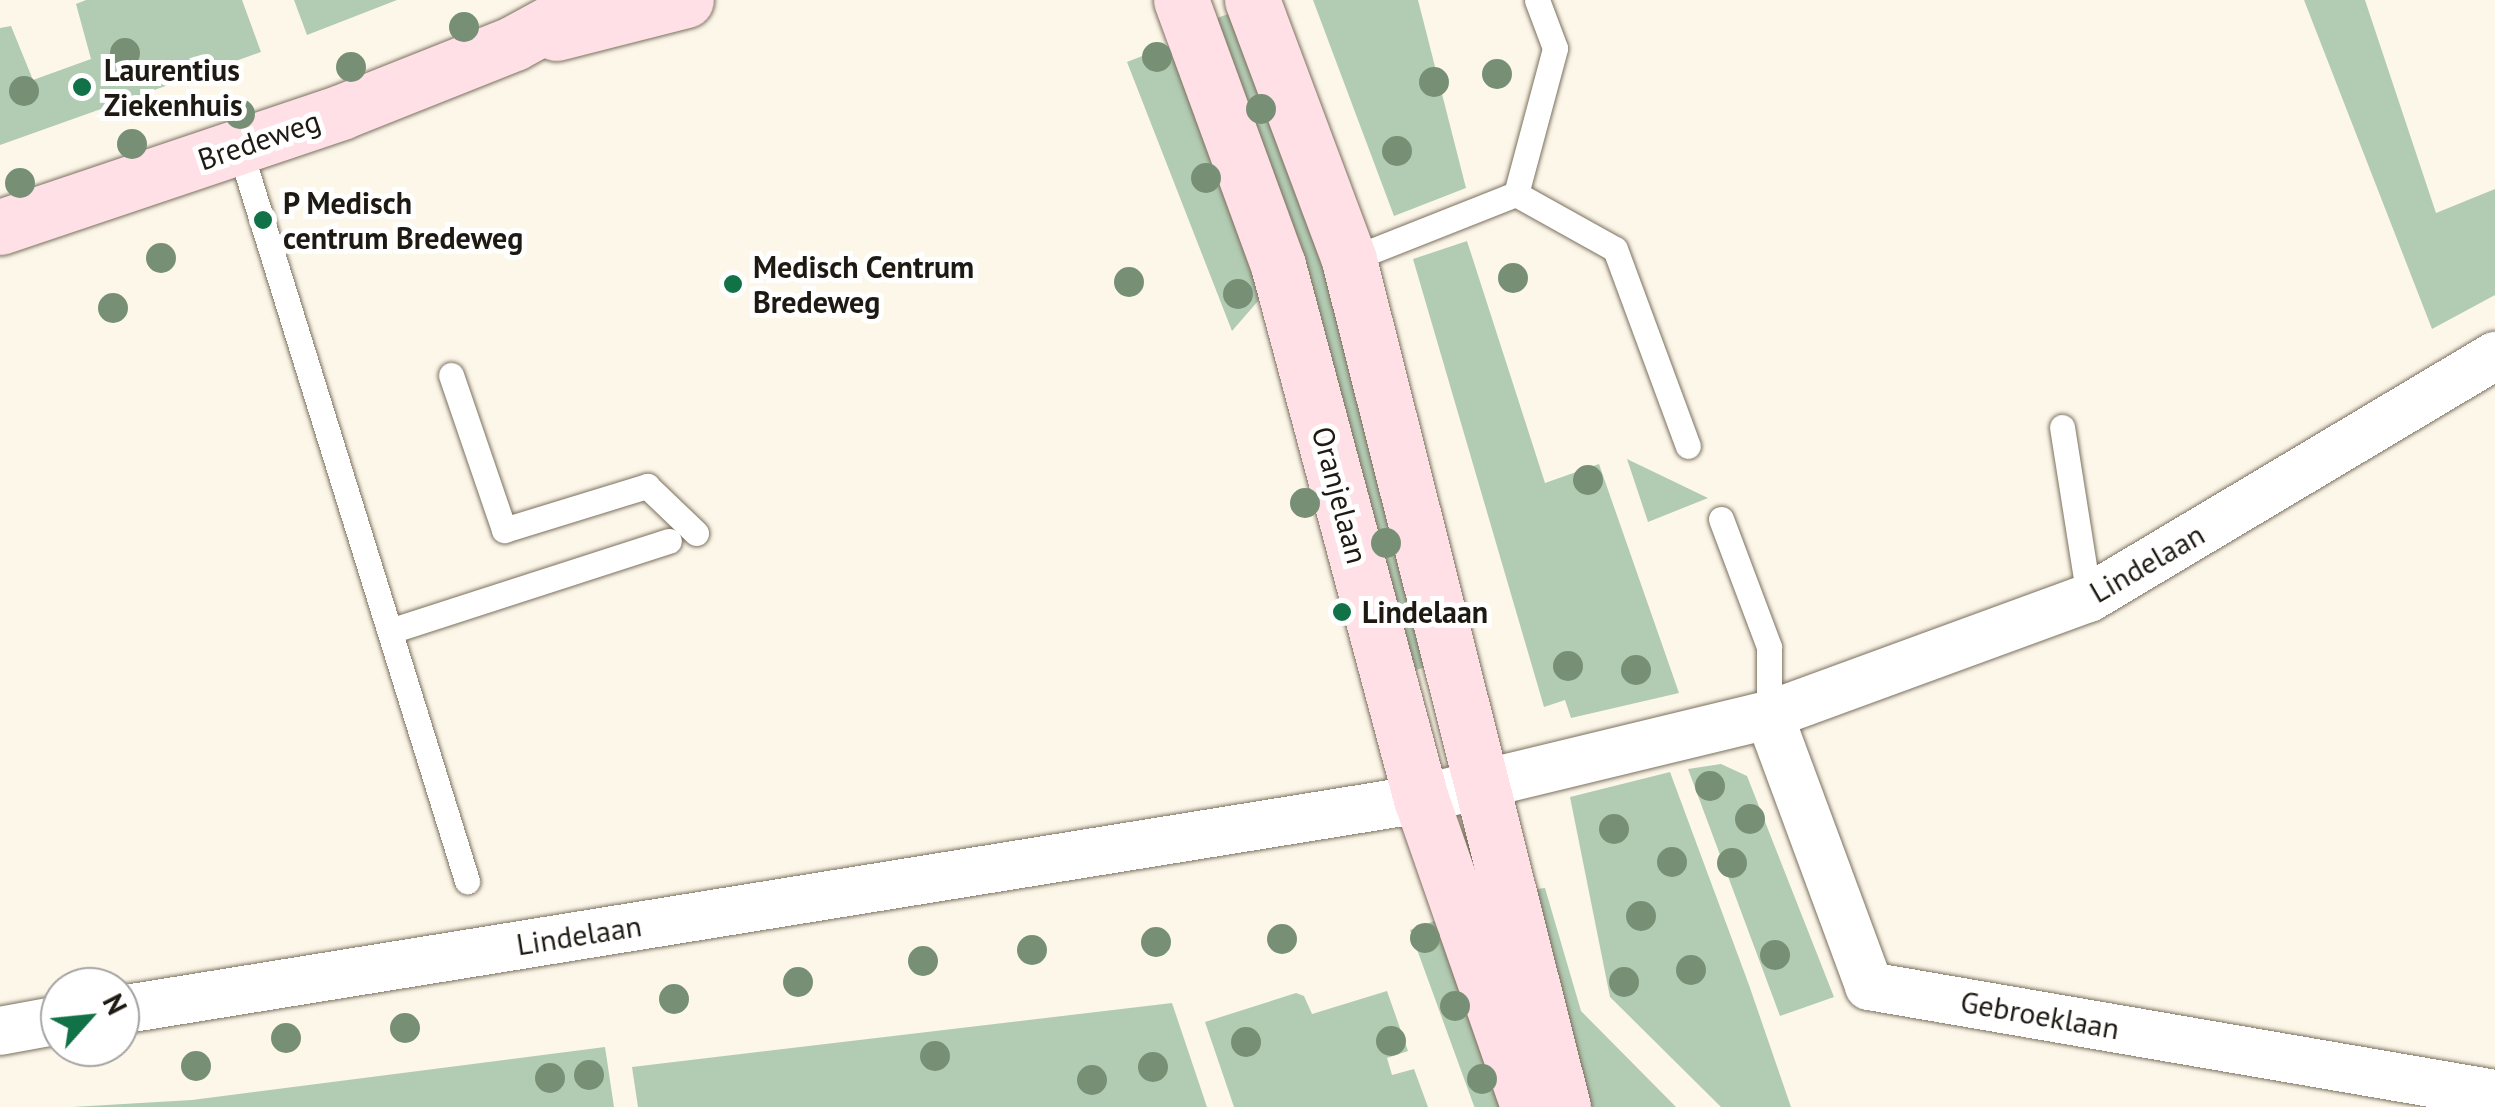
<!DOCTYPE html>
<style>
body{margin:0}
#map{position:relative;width:2495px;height:1107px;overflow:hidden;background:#fdf7ea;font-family:"PT Sans",sans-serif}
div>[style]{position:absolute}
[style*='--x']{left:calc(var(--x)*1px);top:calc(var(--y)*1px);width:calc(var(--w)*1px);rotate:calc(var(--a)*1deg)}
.green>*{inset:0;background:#b2cbb3;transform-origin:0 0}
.roads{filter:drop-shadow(0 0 2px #7a705e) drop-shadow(0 0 2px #7a705e)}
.lane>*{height:25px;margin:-12.5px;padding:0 12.5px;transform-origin:12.5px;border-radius:12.5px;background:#fff}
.street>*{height:48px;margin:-24px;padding:0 24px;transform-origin:24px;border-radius:24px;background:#fff}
.secondary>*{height:55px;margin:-27.5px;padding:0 27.5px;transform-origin:27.5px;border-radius:27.5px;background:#fee0e6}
.trees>*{width:30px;height:30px;margin:-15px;border-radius:50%;background:#779075}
.dots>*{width:28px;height:28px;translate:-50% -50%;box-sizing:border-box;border:5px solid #fff;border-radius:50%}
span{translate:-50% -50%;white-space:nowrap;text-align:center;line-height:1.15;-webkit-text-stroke:10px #fff;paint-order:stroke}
.poi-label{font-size:30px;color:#1e1a13;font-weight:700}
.left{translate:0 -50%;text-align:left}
.street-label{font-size:30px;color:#1e1a13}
.north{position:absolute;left:40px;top:967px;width:100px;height:100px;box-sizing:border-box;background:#fff;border:2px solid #a5a3a1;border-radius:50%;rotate:63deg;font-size:28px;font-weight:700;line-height:40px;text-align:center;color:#1e1a13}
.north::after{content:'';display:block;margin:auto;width:35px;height:45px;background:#127247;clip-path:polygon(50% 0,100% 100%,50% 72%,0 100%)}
</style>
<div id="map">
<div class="green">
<i style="clip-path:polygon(86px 0,242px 0,261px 52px,0 145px,0 28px,11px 26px,33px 80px,91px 59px,76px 4px)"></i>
<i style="clip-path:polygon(294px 0,397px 0,307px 35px)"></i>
<i style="clip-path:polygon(1313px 0,1418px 0,1466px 188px,1394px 216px)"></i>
<i style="clip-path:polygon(2304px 0,2365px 0,2436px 213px,2495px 189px,2495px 295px,2432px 329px)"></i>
<i style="clip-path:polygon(1236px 11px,1330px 266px,1432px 665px,1403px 674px,1212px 20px)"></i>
<i style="clip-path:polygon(1175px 43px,1265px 293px,1232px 331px,1127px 62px)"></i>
<i style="clip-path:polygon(1467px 241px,1545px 483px,1599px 464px,1679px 693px,1571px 718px,1565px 700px,1544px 707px,1413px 259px)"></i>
<i style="clip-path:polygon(1627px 459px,1708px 498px,1648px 522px)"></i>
<i style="clip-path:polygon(1721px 764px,1747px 776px,1834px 997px,1780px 1016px,1688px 769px)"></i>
<i style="clip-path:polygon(1670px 772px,1749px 985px,1791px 1107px,1721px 1107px,1610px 997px,1570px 797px)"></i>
<i style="clip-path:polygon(1545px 888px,1581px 1011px,1676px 1107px,1586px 1107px,1520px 891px)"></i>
<i style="left:1440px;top:919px;width:200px;height:32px;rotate:70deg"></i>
<i style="clip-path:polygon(1387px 991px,1408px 1051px,1387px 1058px,1392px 1075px,1414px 1069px,1428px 1107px,1234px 1107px,1205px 1022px,1296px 993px,1304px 996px,1312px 1014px)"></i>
<i style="clip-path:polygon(1172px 1003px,1207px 1107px,638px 1107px,632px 1067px)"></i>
<i style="clip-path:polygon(605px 1047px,614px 1107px,72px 1107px,192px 1100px)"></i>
</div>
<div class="roads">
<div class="lane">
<i style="--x:239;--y:147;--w:769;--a:72.74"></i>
<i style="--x:1516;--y:194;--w:113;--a:29.1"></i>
<i style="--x:1615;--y:249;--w:210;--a:69.7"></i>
<i style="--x:1516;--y:194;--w:151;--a:-75"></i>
<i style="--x:1555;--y:48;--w:51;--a:-110.6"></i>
<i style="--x:1349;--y:260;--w:180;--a:-21.6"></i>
<i style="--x:451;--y:375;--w:164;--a:71.1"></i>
<i style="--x:504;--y:530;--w:150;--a:-17.1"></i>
<i style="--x:647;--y:486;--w:68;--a:43.8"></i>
<i style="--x:2062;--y:427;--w:173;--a:81"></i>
<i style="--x:1721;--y:519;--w:137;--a:69.4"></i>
<i style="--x:1769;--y:647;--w:68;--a:90"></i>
<i style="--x:390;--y:631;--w:293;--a:-17.9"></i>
</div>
<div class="street">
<i style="--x:1769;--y:715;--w:289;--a:69.7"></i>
<i style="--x:1869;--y:986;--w:635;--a:9.79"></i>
<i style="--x:120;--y:1010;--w:1318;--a:-9.21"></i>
<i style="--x:1421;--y:799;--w:358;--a:-13.6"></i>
<i style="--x:1769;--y:715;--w:341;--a:-20.1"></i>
<i style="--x:2089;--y:598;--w:473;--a:-30.8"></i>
<i style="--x:0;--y:1031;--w:61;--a:-10.4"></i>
</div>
<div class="secondary">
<i style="--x:1181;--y:0;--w:282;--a:69.9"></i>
<i style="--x:1278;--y:265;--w:553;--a:75.01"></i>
<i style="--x:1421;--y:799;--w:326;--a:70.8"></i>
<i style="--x:1252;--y:0;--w:278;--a:69.5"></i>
<i style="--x:1349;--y:260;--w:874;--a:75.82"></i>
<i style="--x:556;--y:33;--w:134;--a:-14.2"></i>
<i style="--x:0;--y:227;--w:360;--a:-18.6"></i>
<i style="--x:341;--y:112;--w:186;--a:-21.7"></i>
<i style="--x:514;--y:43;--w:90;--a:-28.6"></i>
</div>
</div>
<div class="trees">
<i style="left:464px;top:27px"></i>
<i style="left:125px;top:53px"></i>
<i style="left:1157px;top:57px"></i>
<i style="left:351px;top:67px"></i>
<i style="left:1497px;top:74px"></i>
<i style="left:1434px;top:82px"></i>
<i style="left:24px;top:91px"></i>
<i style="left:1261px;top:109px"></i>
<i style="left:240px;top:114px"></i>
<i style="left:132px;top:144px"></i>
<i style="left:1397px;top:151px"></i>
<i style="left:1206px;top:178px"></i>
<i style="left:20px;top:183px"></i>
<i style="left:161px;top:258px"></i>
<i style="left:1513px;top:278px"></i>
<i style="left:1129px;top:282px"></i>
<i style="left:1238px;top:294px"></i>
<i style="left:113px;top:308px"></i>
<i style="left:1588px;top:480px"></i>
<i style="left:1305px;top:503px"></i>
<i style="left:1386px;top:543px"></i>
<i style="left:1568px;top:666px"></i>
<i style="left:1636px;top:670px"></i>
<i style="left:1710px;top:786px"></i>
<i style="left:1750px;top:819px"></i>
<i style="left:1614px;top:829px"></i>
<i style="left:1672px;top:862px"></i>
<i style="left:1732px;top:863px"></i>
<i style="left:1641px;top:916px"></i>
<i style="left:1425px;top:938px"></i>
<i style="left:1282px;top:939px"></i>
<i style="left:1156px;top:942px"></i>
<i style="left:1032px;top:950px"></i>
<i style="left:1775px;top:955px"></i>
<i style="left:923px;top:961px"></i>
<i style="left:1691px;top:970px"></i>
<i style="left:798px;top:982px"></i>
<i style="left:1624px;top:982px"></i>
<i style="left:674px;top:999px"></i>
<i style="left:1455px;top:1006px"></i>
<i style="left:405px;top:1028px"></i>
<i style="left:286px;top:1038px"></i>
<i style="left:1391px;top:1041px"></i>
<i style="left:1246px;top:1042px"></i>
<i style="left:935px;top:1056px"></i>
<i style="left:196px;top:1066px"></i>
<i style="left:1153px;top:1067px"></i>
<i style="left:589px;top:1075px"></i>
<i style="left:550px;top:1078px"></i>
<i style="left:1482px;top:1079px"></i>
<i style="left:1092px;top:1080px"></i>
</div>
<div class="dots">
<i style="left:82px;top:87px;background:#127247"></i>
<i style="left:263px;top:220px;background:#127247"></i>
<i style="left:733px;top:284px;background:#127247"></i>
<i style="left:1342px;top:612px;background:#127247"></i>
</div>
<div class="poi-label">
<span class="left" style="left:104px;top:87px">Laurentius<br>Ziekenhuis</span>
<span class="left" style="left:283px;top:220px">P Medisch<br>centrum Bredeweg</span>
<span class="left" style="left:753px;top:284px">Medisch Centrum<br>Bredeweg</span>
<span class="left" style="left:1362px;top:612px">Lindelaan</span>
</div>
<div class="street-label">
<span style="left:259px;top:140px;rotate:-19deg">Bredeweg</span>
<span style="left:1340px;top:495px;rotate:75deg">Oranjelaan</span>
<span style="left:2147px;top:563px;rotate:-30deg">Lindelaan</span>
<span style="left:579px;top:935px;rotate:-9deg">Lindelaan</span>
<span style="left:2040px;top:1015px;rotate:10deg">Gebroeklaan</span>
</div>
<div class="north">N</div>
</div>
